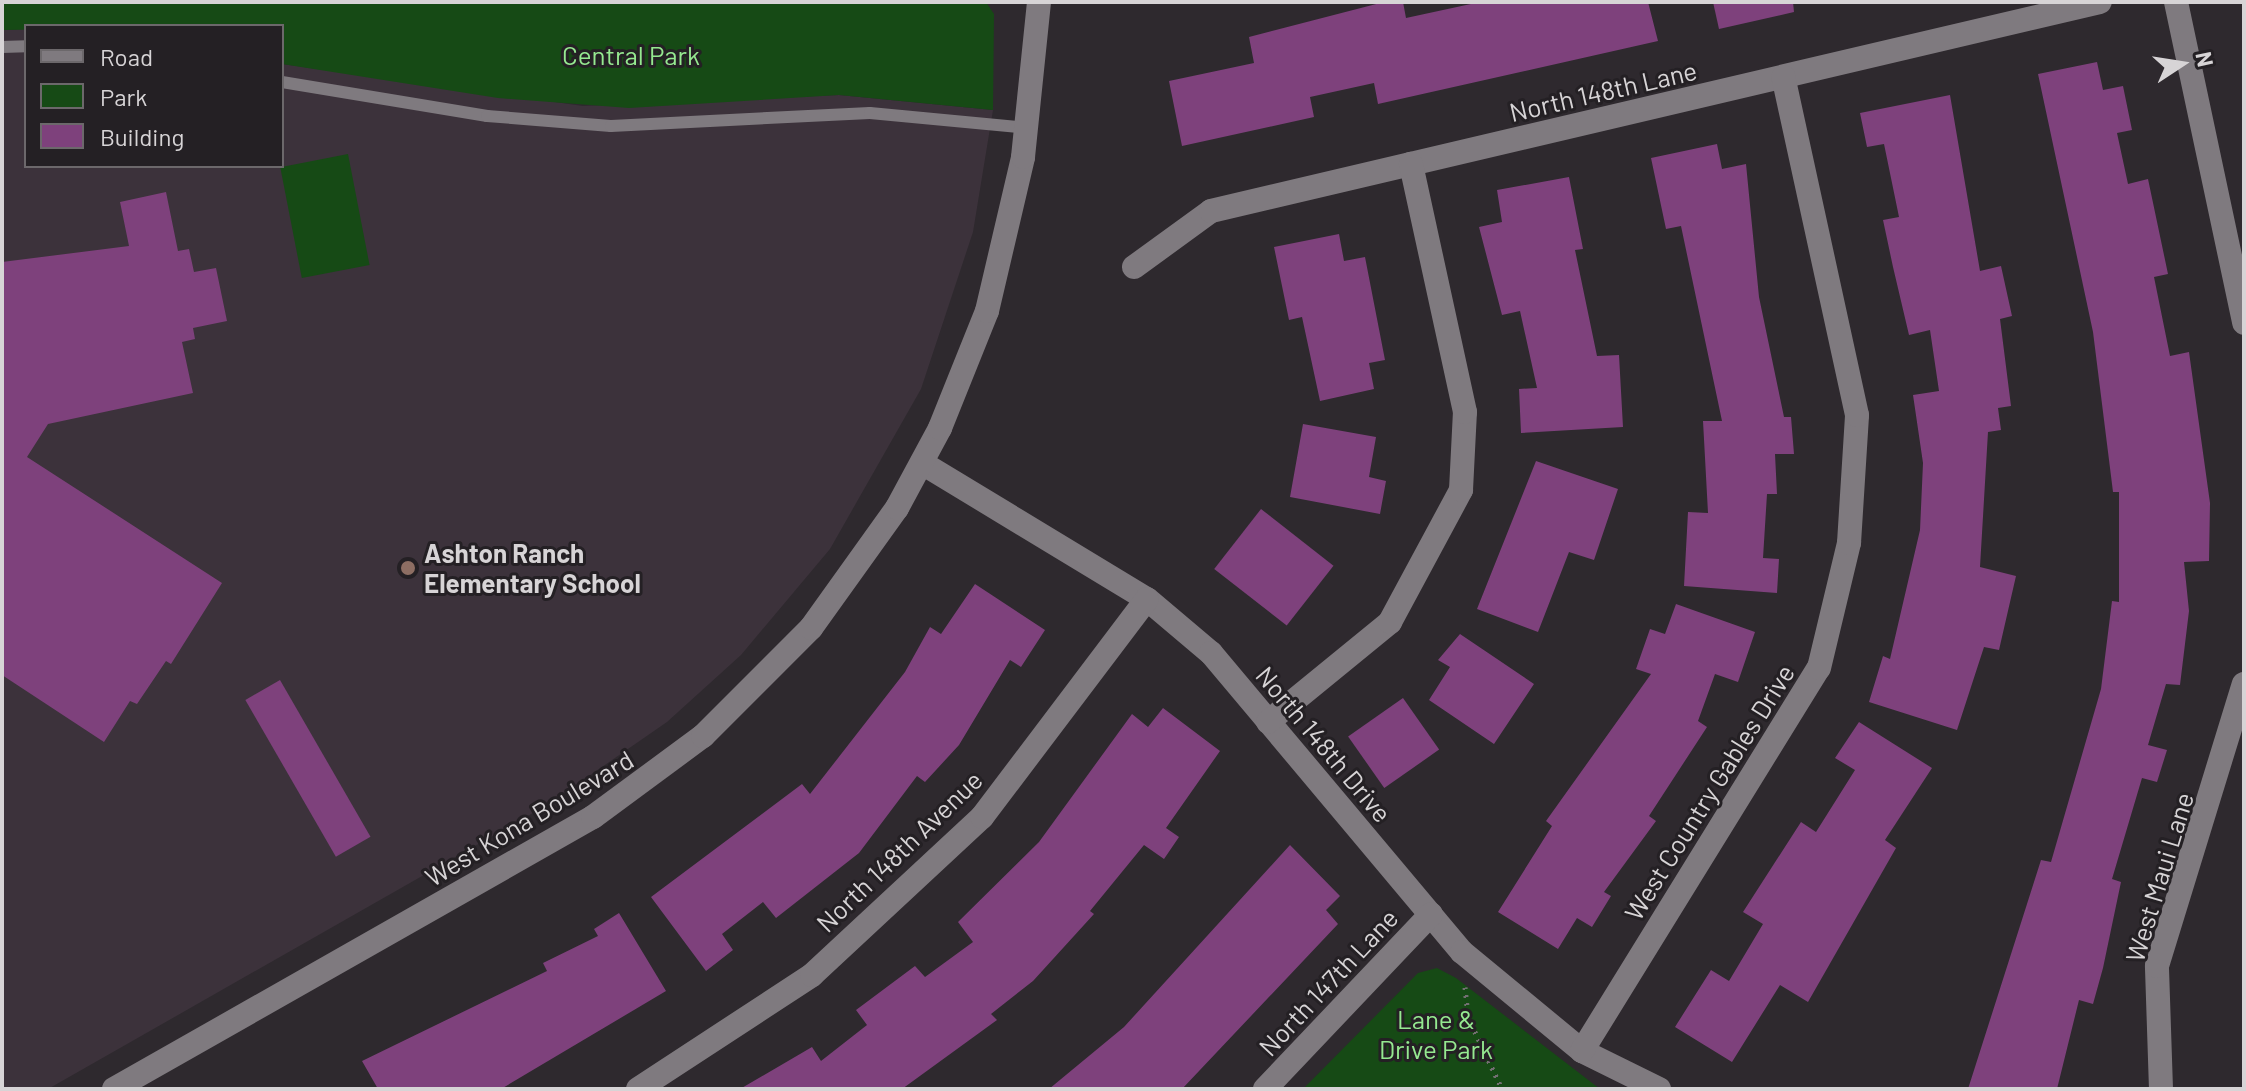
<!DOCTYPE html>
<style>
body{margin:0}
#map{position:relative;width:2246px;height:1091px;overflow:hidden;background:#2e292e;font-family:Barlow,sans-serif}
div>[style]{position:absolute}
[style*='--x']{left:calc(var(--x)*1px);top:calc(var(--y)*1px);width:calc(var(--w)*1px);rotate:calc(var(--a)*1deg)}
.built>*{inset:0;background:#3c323b}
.green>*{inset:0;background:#164a15;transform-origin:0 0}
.building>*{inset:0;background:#7e417c;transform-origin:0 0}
.path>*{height:5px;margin-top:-2.5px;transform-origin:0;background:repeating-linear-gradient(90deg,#736f72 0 2px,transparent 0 8px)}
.lane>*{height:12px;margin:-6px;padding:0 6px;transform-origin:6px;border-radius:6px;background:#7f7a7f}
.street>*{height:24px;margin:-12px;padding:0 12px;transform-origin:12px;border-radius:12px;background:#7f7a7f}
.dots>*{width:22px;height:22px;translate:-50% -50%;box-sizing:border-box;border:4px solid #242024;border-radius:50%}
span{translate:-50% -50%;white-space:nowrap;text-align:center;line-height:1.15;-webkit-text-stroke:6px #242024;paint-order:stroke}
.park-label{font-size:26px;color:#95e990}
.street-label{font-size:26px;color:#d7d4d6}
.poi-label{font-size:26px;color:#d7d4d6;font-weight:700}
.left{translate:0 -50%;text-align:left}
.frame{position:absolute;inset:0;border:4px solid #d7d4d6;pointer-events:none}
.legend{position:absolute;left:24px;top:24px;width:260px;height:144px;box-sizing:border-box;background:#242024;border:2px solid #6c686b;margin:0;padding:10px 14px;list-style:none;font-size:24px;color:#d7d4d6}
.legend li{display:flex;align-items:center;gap:16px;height:40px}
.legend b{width:40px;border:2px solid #6c686b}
.north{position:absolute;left:2142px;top:24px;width:80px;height:80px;-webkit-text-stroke:6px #242024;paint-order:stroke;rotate:78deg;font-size:22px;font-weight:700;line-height:32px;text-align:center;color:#d7d4d6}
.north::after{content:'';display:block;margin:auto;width:28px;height:36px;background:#d7d4d6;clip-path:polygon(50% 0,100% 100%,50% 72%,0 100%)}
</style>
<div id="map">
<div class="built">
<i style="clip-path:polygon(26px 29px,26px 166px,282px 166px,282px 64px,583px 106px,839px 95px,993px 110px,973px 232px,921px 389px,830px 549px,741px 655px,667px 722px,547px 805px,48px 1089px,2px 1089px,2px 30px)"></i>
</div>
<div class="green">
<i style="clip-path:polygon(2px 2px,986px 2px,994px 14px,993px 110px,839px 95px,629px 108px,498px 98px,282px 64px,282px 26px,2px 30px)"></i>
<i style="left:348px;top:154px;width:113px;height:69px;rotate:79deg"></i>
<i style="clip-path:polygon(1437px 968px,1456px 978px,1600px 1089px,1303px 1089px,1418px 973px)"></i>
</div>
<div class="building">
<i style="clip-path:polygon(1384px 2px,1403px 2px,1406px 18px,1480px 2px,1648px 2px,1658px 41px,1378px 104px,1374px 83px,1310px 97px,1314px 117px,1182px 146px,1169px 81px,1254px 63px,1249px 37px)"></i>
<i style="clip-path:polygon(1713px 2px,1793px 2px,1794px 12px,1719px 29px)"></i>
<i style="clip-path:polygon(2097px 62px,2103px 90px,2123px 86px,2132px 130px,2117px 133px,2128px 184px,2148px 179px,2168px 274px,2154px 277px,2170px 356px,2189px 352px,2210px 503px,2209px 561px,2184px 562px,2189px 611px,2180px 685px,2166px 684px,2148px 745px,2167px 750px,2157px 782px,2142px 778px,2112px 879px,2121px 882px,2103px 968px,2093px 1004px,2079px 1000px,2057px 1089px,1968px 1089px,2041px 860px,2051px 862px,2101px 689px,2112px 601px,2119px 602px,2119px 492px,2113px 492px,2093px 332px,2038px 74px)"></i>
<i style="clip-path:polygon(1950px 95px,1980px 271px,2001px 266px,2012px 316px,2000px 319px,2011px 406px,1998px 408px,2001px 430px,1988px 432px,1980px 567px,2016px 576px,1999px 650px,1984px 647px,1957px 730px,1869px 702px,1883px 656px,1890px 659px,1920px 530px,1923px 463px,1913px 395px,1939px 391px,1930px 330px,1909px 335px,1893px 267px,1883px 220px,1899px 217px,1884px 144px,1867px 147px,1860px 113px)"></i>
<i style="clip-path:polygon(1717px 144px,1722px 169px,1746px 164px,1759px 297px,1784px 417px,1791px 417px,1794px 454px,1775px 454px,1777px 494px,1767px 494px,1763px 558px,1779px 559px,1777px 593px,1684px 586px,1688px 512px,1708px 513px,1703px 421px,1722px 421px,1681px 226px,1666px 229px,1651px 158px)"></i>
<i style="clip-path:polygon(1569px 177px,1583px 249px,1575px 250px,1597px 356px,1619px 355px,1623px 427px,1521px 433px,1519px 389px,1537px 388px,1520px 311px,1502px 315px,1479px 227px,1502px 222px,1497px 190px)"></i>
<i style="clip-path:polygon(166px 192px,178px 251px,189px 249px,194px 272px,216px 268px,227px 321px,193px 328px,195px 339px,182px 342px,193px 393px,48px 424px,27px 457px,222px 583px,171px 664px,166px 661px,137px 704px,130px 701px,104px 742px,2px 675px,2px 262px,129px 246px,120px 202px)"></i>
<i style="clip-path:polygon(1339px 234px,1344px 261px,1365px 257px,1385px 360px,1369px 363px,1374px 389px,1320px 401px,1302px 317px,1289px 320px,1274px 247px)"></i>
<i style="clip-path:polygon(1303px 424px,1376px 437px,1369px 477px,1386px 481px,1380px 514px,1290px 497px)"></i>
<i style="clip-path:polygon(1536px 461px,1618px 489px,1594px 560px,1569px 552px,1538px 632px,1477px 609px)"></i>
<i style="left:1261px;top:509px;width:92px;height:76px;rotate:38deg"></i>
<i style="clip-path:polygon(975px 584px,1045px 630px,1021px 667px,1010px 660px,959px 745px,925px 782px,917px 776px,859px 853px,776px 918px,763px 902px,722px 934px,733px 950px,706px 971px,651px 897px,802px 784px,810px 794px,905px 672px,930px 627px,941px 634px)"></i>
<i style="clip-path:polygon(1676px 604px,1755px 632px,1738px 682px,1715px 674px,1698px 721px,1707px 727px,1649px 816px,1656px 821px,1604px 892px,1611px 896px,1592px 927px,1577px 918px,1558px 949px,1498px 912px,1552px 826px,1546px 821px,1651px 674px,1636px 669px,1650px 629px,1665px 634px)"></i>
<i style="clip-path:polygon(1460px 634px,1534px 684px,1494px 744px,1429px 700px,1450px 667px,1438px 660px)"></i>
<i style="left:280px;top:680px;width:181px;height:40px;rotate:60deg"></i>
<i style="left:1403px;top:698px;width:63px;height:67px;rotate:55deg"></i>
<i style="clip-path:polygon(1163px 708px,1220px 751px,1166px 828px,1179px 837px,1164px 859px,1144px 845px,1090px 911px,1094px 914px,1033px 981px,991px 1014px,997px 1020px,902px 1089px,740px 1089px,812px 1047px,821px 1061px,867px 1025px,856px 1010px,915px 966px,925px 977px,973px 942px,958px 922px,1039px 842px,1132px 714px,1148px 727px)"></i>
<i style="clip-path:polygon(1859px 722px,1932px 768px,1885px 840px,1896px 848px,1808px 1002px,1780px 985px,1732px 1062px,1675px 1027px,1711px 970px,1729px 981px,1763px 924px,1743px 912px,1801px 822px,1816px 832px,1855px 770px,1835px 758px)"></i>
<i style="clip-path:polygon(1290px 845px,1340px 896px,1326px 910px,1338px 924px,1182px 1089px,1049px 1089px,1124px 1027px)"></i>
<i style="clip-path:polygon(619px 913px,666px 991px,501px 1089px,378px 1089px,362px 1061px,547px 971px,543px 963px,598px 936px,594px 929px)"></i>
</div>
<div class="path">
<i style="--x:1465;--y:987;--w:30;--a:84"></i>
<i style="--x:1468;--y:1017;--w:80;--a:64.7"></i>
</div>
<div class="lane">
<i style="--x:2;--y:47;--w:24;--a:-2"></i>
<i style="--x:282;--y:82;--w:208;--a:9.4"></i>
<i style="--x:487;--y:116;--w:124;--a:4.6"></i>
<i style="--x:611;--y:126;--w:259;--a:-2.9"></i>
<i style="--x:870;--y:113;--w:159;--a:5.4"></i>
</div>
<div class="street">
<i style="--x:2176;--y:2;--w:328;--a:78"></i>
<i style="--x:1134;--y:267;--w:95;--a:-36"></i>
<i style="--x:1211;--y:211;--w:913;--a:-13.23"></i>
<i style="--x:922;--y:463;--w:263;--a:31.2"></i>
<i style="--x:1147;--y:599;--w:84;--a:40.2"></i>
<i style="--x:1211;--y:653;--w:390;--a:50"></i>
<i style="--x:1462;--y:952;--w:156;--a:39.5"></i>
<i style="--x:1582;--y:1051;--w:86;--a:26.3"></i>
<i style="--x:1268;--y:722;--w:158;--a:-39.3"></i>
<i style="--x:1390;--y:622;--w:150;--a:-61.7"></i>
<i style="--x:1461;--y:490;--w:78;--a:-87.1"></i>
<i style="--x:1465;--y:412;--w:254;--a:-102.3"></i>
<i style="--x:1582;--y:1051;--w:450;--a:-58.3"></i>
<i style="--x:1819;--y:668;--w:129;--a:-76.5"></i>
<i style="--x:1849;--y:543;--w:128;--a:-86.4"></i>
<i style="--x:1857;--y:415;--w:346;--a:-102.3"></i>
<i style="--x:114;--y:1089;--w:551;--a:-29.59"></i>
<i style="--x:593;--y:817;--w:137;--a:-36.4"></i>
<i style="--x:703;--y:736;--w:153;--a:-45"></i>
<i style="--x:811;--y:628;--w:148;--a:-54.4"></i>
<i style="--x:897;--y:508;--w:91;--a:-61.7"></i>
<i style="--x:940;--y:428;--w:126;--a:-68.1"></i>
<i style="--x:987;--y:311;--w:158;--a:-76.8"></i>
<i style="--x:1023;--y:157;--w:156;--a:-84.1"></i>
<i style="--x:638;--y:1089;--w:208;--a:-33.2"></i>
<i style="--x:812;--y:975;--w:232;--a:-42.9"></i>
<i style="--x:982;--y:817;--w:273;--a:-52.9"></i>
<i style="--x:1265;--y:1089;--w:241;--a:-46.5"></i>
<i style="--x:2161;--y:1089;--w:123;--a:-91.9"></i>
<i style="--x:2157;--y:966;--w:295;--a:-72.9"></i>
</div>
<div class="dots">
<i style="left:408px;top:568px;background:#8d6e63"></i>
</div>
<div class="park-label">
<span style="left:631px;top:55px">Central Park</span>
<span style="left:1436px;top:1034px">Lane &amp;<br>Drive Park</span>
</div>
<div class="street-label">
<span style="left:1603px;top:91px;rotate:-13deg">North 148th Lane</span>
<span style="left:1324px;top:744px;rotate:50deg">North 148th Drive</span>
<span style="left:1709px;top:792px;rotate:-58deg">West Country Gables Drive</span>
<span style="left:529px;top:818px;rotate:-31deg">West Kona Boulevard</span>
<span style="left:899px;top:851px;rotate:-44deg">North 148th Avenue</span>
<span style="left:2159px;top:877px;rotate:-73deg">West Maui Lane</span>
<span style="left:1328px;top:982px;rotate:-47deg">North 147th Lane</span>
</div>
<div class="poi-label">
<span class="left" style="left:424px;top:568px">Ashton Ranch<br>Elementary School</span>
</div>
<div class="frame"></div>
<ul class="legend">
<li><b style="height:10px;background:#7f7a7f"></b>Road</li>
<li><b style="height:22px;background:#164a15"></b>Park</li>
<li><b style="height:22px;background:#7e417c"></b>Building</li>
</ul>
<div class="north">N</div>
</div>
